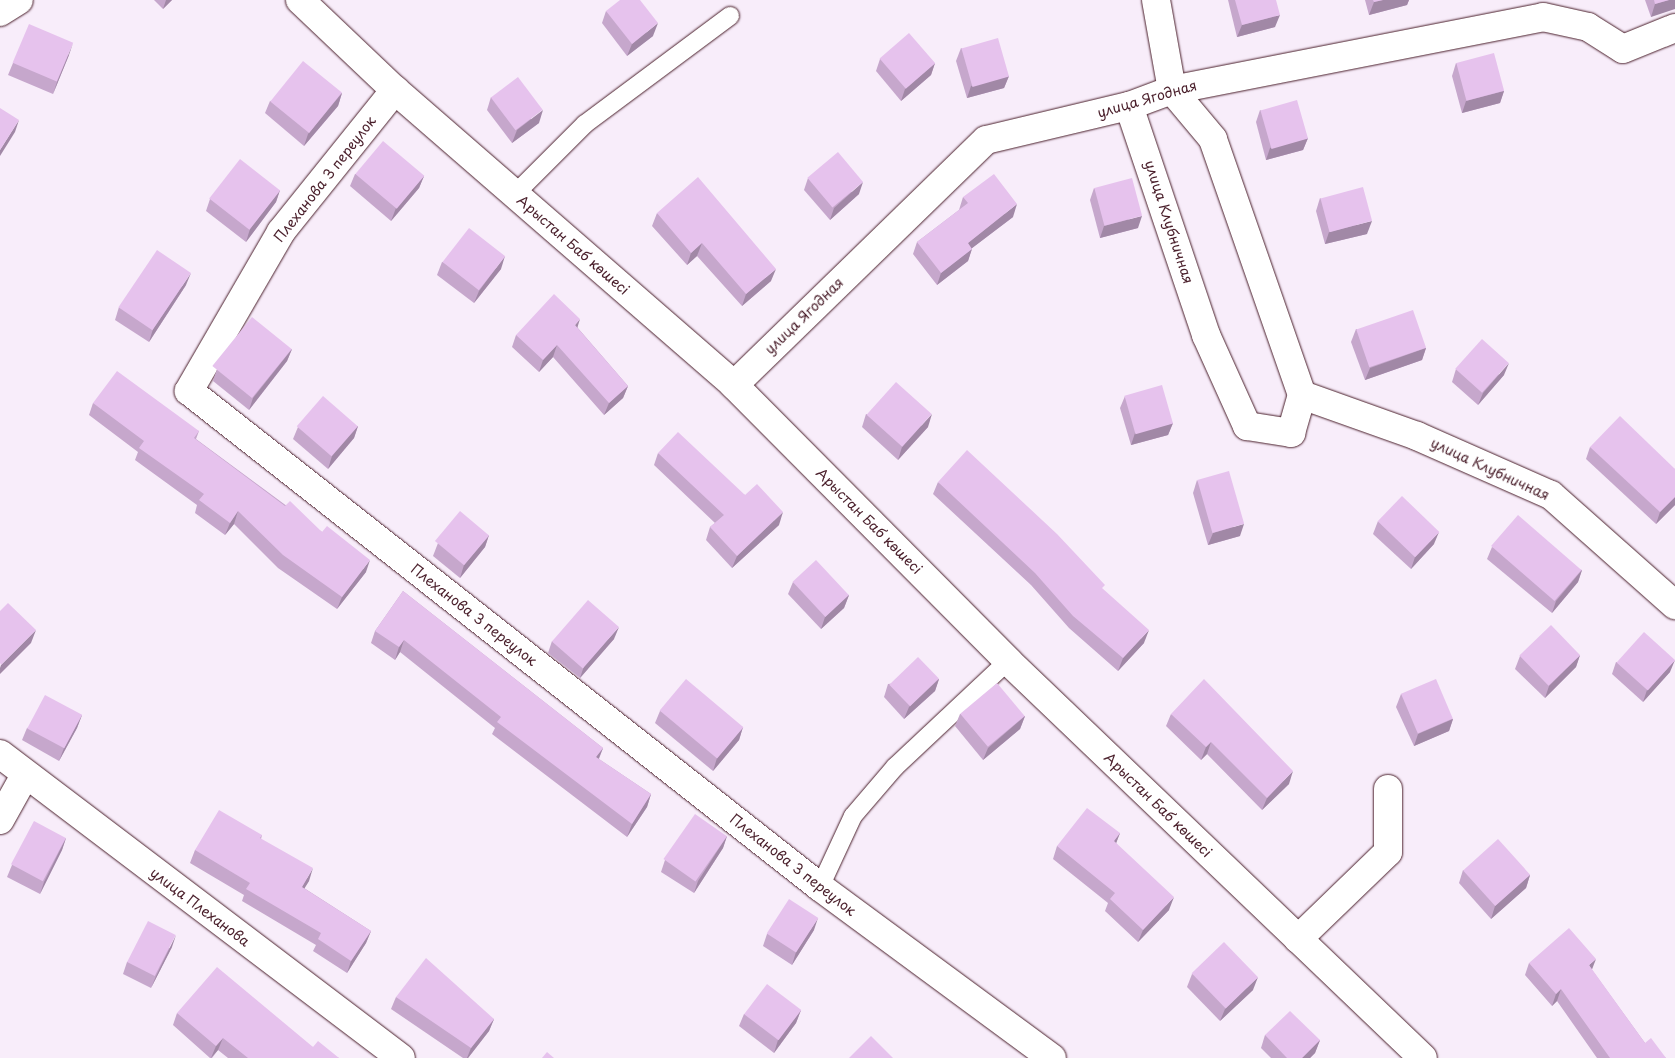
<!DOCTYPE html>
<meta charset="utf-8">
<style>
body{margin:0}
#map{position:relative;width:1675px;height:1058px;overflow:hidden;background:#f8edfa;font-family:"Playpen Sans",sans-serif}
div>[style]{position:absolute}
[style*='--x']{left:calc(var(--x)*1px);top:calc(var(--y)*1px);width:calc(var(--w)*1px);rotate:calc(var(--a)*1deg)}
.roads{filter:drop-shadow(0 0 1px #4a1f2b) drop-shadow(0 0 1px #4a1f2b)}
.service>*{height:18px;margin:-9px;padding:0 9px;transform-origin:9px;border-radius:9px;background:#fff}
.minor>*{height:28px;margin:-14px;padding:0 14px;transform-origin:14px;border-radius:14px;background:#fff}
.wall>*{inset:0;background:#c6a7cc}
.shaded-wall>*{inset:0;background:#a188a6}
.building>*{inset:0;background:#e6c2ed;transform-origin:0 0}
span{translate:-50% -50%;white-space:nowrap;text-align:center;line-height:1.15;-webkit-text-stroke:5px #fff;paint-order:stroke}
.street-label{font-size:14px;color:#4a1f2b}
</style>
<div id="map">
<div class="roads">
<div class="service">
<i style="--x:515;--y:194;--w:99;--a:-45"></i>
<i style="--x:585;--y:124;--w:181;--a:-36.7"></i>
<i style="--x:820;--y:887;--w:78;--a:-65.1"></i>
<i style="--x:853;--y:816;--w:65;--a:-49.4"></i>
<i style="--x:895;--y:767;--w:155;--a:-43.2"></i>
</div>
<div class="minor">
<i style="--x:300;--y:0;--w:131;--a:43.5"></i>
<i style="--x:395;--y:90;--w:449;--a:41"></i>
<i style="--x:734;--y:385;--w:389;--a:45.2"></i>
<i style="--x:1008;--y:661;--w:574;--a:43.73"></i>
<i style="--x:0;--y:12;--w:22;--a:-32"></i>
<i style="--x:395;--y:90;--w:182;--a:128.8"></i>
<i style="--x:281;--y:232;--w:184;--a:120.1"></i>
<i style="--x:189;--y:391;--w:803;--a:38.17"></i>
<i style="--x:820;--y:887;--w:288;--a:36.4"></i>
<i style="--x:1129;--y:106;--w:242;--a:71.4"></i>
<i style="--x:1206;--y:335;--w:100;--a:65.7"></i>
<i style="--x:1247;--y:426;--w:45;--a:9"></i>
<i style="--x:1291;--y:433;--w:40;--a:-74"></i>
<i style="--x:1302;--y:395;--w:271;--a:-109.2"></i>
<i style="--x:1213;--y:139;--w:64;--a:-129.9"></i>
<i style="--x:1172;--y:90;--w:91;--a:-100.1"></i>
<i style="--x:734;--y:385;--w:351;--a:-44.2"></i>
<i style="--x:986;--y:140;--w:147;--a:-13.4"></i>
<i style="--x:1129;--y:106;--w:46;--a:-20.4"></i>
<i style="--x:1172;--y:90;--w:378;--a:-11.1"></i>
<i style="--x:1543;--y:17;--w:46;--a:12.5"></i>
<i style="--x:1588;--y:27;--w:41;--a:32.2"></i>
<i style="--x:1623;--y:49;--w:56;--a:-22"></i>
<i style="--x:1302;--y:395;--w:122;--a:19.6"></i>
<i style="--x:1417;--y:436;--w:146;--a:23.8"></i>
<i style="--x:1551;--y:495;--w:166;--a:41.6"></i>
<i style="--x:0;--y:754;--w:503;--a:37.17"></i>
<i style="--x:0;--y:820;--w:51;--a:-60.9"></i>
<i style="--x:1298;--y:939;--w:125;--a:-44"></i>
<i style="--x:1388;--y:852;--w:63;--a:-90"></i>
</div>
</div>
<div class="wall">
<i style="clip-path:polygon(154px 0,172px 0,163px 9px)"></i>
<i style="clip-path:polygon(1228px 0,1276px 0,1275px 27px,1237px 37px)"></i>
<i style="clip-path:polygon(1365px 0,1409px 0,1407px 5px,1369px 15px)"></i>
<i style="clip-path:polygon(1645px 0,1675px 0,1651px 17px)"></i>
<i style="clip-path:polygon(606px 11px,653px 36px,627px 56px,602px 23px)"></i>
<i style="clip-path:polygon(961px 48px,1009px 76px,1004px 88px,967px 98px,956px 61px)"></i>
<i style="clip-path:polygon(69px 55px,53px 94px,8px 75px,13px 63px)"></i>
<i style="clip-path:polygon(880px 59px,935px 63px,931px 75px,901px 101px,876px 71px)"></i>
<i style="clip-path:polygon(1456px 63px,1504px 91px,1500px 103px,1462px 113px,1452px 76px)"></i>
<i style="clip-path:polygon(342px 93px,338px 106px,304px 146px,265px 113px,270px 101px)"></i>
<i style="clip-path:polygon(491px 97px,539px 123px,512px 143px,487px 110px)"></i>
<i style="clip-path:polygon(1260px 110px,1308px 138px,1303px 150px,1266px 160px,1256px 122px)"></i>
<i style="clip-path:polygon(355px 174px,424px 176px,419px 188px,391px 221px,350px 186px)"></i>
<i style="clip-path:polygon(808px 178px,859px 194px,830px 220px,804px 190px)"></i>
<i style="clip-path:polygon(1094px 188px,1138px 228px,1100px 238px,1090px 200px)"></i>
<i style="clip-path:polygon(280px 190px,276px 202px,246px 242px,206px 211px,210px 199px)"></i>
<i style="clip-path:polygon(963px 197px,1013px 217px,972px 248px,968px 261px,937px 285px,913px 254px,917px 242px,959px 210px)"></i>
<i style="clip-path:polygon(1320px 198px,1367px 234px,1325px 244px,1316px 211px)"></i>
<i style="clip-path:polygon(657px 213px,771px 281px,742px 306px,697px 256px,687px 265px,652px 226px)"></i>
<i style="clip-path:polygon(442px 262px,501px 269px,474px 303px,437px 275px)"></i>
<i style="clip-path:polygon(186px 285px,149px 342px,115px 320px,119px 307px)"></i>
<i style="clip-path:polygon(577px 327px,628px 386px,623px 398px,604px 415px,553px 357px,539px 372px,512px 347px,516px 335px)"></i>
<i style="clip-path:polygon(1356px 329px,1426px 348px,1422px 360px,1365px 380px,1351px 342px)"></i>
<i style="clip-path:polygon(292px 349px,287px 361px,249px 410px,213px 381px,217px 369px)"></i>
<i style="clip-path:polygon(1456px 369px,1504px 375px,1478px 405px,1452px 382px)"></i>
<i style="clip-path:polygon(1125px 396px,1173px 423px,1168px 435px,1131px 445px,1120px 408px)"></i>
<i style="clip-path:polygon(93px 403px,199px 431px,196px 439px,322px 532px,366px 572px,337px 609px,278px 568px,234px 524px,225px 535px,195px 513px,197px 505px,135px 460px,138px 452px,89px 415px)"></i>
<i style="clip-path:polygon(866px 414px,928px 427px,898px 460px,862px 427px)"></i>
<i style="clip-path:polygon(358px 426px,354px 438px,328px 469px,293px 439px,298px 427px)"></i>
<i style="clip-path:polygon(1590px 447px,1675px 469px,1675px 505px,1656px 524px,1586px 459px)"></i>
<i style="clip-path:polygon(658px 453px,745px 495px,779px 525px,732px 568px,706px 540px,710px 527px,715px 523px,654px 465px)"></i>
<i style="clip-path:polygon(1197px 480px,1240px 536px,1208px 545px,1193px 493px)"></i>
<i style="clip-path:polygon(938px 482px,1103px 590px,1144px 643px,1118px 671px,1069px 628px,1031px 585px,933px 494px)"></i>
<i style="clip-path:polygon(1378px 521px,1434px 544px,1411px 569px,1373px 534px)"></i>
<i style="clip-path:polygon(489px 535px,485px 547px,460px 578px,433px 556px,438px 543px)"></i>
<i style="clip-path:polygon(1492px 547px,1582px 570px,1578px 582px,1552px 613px,1487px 559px)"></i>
<i style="clip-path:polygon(793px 582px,849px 595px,844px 608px,821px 629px,788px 594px)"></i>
<i style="clip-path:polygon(403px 591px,603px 748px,599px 759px,651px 794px,647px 807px,627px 837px,492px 734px,495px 728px,400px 652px,395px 660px,371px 643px,375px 631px)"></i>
<i style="clip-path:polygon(614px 639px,580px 678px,548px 653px,552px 641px)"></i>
<i style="clip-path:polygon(1580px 655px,1576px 667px,1545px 698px,1515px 669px,1520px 656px)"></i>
<i style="clip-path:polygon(1616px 662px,1670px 672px,1643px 702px,1612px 674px)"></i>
<i style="clip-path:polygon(939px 679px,935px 691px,904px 719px,884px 697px,888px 684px)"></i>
<i style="clip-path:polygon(1401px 694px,1453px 719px,1449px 731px,1414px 746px,1396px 707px)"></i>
<i style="clip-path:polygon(660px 711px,743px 727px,739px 740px,713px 771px,655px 723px)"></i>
<i style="clip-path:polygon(960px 714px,1025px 716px,1020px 729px,983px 760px,955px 726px)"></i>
<i style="clip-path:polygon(1171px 714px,1289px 784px,1262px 810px,1207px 754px,1201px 760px,1166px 726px)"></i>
<i style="clip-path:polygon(82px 715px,77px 728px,59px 761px,22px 740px,27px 728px)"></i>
<i style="clip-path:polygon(1120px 833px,1116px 843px,1169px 910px,1138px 942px,1105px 911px,1108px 903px,1053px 859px,1057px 846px)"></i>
<i style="clip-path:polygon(262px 835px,261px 839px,309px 881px,304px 888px,371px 931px,366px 943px,347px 973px,313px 951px,316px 945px,242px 901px,244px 895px,190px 863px,195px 850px)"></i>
<i style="clip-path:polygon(727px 836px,723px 848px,694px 893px,661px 872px,665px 860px)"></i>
<i style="clip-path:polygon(66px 838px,62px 850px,40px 894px,7px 877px,12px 865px)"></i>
<i style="clip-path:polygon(1463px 870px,1530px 875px,1526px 888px,1491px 919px,1459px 883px)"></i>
<i style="clip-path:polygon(814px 930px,792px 965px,763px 946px,767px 934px)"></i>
<i style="clip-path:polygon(172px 947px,151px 988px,123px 974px,127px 962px)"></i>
<i style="clip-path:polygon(1529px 963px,1592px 970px,1645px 1043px,1666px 1058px,1597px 1058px,1557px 1001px,1552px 1006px,1525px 975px)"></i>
<i style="clip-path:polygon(1192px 974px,1253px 990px,1220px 1021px,1187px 987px)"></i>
<i style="clip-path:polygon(396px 997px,494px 1019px,489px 1031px,468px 1058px,463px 1058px,391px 1009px)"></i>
<i style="clip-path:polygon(801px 1010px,796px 1023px,774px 1053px,739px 1026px,744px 1014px)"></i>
<i style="clip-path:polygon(177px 1013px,313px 1047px,339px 1058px,228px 1058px,218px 1050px,212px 1058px,210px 1058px,173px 1025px)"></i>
<i style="clip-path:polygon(1265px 1035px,1320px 1040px,1315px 1053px,1310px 1058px,1271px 1058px,1261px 1048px)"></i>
</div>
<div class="shaded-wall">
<i style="clip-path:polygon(166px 0,172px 0,163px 9px)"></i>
<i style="clip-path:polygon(1383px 0,1409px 0,1407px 5px,1369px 15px,1374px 2px)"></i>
<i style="clip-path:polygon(1669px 0,1675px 0,1675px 9px,1651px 17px,1655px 4px)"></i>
<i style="clip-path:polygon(1280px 15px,1275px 27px,1237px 37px,1242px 25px)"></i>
<i style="clip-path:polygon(658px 23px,653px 36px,627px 56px,632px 44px)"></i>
<i style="clip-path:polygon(73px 43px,69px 55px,53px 94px,57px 82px)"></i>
<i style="clip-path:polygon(935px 63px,931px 75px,901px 101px,905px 89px)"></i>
<i style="clip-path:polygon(1009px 76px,1004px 88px,967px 98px,971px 86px)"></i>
<i style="clip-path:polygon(1504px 91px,1500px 103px,1462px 113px,1466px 101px)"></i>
<i style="clip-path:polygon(342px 93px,338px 106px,304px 146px,308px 134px)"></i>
<i style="clip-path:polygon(543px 110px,539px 123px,512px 143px,517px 130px)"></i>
<i style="clip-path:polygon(19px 120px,15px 132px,0 156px,0 150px)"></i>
<i style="clip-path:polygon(1308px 138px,1303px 150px,1266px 160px,1270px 148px)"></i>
<i style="clip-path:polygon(424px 176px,419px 188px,391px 221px,396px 208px)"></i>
<i style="clip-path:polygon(863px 182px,859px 194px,830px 220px,834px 208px)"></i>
<i style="clip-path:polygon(280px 190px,276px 202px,246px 242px,250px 229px)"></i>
<i style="clip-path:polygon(1017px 204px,1013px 217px,963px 255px,968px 243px)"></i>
<i style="clip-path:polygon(1142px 216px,1138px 228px,1100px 238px,1104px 226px)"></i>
<i style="clip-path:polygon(1372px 221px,1367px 234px,1325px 244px,1329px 232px)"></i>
<i style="clip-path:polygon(702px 243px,697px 256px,687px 265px,691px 253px)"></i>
<i style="clip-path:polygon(972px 249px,968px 261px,937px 285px,941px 273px)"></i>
<i style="clip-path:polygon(505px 256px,501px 269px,474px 303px,479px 291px)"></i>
<i style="clip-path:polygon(776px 269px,771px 281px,742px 306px,746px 294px)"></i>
<i style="clip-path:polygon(191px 273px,186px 285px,149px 342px,153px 329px)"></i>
<i style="clip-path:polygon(580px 319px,576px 332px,575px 325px)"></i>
<i style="clip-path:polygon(557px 345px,553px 357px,539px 372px,543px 360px)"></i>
<i style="clip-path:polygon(1426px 348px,1422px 360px,1365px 380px,1370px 368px)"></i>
<i style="clip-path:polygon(292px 349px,287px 361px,249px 410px,253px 398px)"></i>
<i style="clip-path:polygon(1509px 363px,1504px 375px,1478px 405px,1483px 393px)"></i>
<i style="clip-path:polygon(628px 386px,623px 398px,604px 415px,609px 403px)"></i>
<i style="clip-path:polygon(932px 414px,928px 427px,898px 460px,902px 447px)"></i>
<i style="clip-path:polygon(1173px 423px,1168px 435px,1131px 445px,1135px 433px)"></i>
<i style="clip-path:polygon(358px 426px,354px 438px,328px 469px,332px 456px)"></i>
<i style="clip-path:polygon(1675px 497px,1675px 505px,1656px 524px,1660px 512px)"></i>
<i style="clip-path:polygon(238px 511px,234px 524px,225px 535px,230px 523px)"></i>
<i style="clip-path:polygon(783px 512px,779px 525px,732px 568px,737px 556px)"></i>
<i style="clip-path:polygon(1244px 524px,1240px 536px,1208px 545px,1213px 533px)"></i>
<i style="clip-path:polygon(1439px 532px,1434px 544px,1411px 569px,1415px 557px)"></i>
<i style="clip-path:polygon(489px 535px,485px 547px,460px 578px,464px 565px)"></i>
<i style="clip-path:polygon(370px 560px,366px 572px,337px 609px,342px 597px)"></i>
<i style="clip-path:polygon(1582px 570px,1578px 582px,1552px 613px,1556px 601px)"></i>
<i style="clip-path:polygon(849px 595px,844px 608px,821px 629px,825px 617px)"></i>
<i style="clip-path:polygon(619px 627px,614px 639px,580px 678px,584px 666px)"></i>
<i style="clip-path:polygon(36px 630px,31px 643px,0 674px,0 668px,1px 665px)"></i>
<i style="clip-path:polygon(1149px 630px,1144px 643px,1118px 671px,1123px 658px)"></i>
<i style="clip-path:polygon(404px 640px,400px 652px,395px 660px,399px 647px)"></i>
<i style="clip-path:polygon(1580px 655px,1576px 667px,1545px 698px,1549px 686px)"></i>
<i style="clip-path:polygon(1675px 660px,1670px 672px,1643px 702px,1647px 690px)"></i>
<i style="clip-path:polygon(939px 679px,935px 691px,904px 719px,909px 707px)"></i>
<i style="clip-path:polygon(82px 715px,77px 728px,59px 761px,64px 748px)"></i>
<i style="clip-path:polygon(1025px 716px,1020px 729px,983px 760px,988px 748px)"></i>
<i style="clip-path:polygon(1453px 719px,1449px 731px,1414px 746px,1418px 734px)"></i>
<i style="clip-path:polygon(743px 727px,739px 740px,713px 771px,717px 758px)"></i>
<i style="clip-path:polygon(1211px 742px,1207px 754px,1201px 760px,1206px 747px)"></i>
<i style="clip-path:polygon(603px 748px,598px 760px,596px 757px)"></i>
<i style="clip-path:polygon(1293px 771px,1289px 784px,1262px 810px,1267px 798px)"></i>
<i style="clip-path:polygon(651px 794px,647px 807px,627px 837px,632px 824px)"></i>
<i style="clip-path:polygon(1120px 833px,1115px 846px,1114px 841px)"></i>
<i style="clip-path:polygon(727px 836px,723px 848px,694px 893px,698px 881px)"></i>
<i style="clip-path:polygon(66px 838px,62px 850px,40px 894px,44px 882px)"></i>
<i style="clip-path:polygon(313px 868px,309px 881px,298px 899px,302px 887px)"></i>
<i style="clip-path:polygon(1530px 875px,1526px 888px,1491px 919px,1495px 906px)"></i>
<i style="clip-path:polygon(1174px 897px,1169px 910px,1138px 942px,1143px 930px)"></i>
<i style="clip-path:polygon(818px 918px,814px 930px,792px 965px,796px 952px)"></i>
<i style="clip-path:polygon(371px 931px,366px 943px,347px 973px,351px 961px)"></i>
<i style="clip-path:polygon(176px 935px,172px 947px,151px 988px,156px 976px)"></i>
<i style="clip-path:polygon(1596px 959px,1591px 972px,1589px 965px)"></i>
<i style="clip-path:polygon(1258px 977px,1253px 990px,1220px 1021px,1225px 1009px)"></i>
<i style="clip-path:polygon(1561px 989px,1557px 1001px,1552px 1006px,1556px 994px)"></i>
<i style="clip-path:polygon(801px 1010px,796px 1023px,774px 1053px,778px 1040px)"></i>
<i style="clip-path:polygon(494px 1019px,489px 1031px,468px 1058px,467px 1058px,471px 1048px)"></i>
<i style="clip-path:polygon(223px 1038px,218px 1050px,211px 1058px,216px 1046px)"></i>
<i style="clip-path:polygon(1320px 1040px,1315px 1053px,1310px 1058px,1302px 1058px)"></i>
</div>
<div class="building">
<i style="clip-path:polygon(620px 0,640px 0,658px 23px,632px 44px,606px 11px)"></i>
<i style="clip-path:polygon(1235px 0,1276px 0,1280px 15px,1242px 25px)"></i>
<i style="clip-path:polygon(1373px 0,1383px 0,1374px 2px)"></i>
<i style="clip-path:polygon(1654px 0,1669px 0,1655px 4px)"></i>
<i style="left:29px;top:24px;width:48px;height:42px;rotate:23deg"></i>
<i style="left:909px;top:33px;width:40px;height:39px;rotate:49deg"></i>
<i style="left:998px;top:38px;width:40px;height:38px;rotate:74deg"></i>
<i style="left:1494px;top:53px;width:39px;height:39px;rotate:75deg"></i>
<i style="left:303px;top:61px;width:50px;height:52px;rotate:39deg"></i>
<i style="left:518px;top:77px;width:41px;height:34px;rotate:53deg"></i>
<i style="left:1297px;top:100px;width:40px;height:38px;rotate:74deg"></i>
<i style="clip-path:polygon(0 108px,19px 120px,0 150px)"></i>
<i style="left:383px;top:141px;width:54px;height:43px;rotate:40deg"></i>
<i style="left:838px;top:152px;width:39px;height:40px;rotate:50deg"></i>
<i style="left:240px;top:159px;width:51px;height:50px;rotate:38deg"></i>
<i style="clip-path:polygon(994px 174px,1017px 204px,968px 243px,972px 249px,941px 273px,917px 242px,968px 203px,963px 197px)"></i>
<i style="clip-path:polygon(698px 177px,776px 269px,746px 294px,702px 243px,691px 253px,657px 213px)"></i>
<i style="left:1132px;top:178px;width:39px;height:39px;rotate:75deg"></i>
<i style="left:1363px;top:187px;width:35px;height:44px;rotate:75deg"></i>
<i style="left:469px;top:228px;width:46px;height:43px;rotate:38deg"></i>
<i style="left:157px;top:250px;width:41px;height:69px;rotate:34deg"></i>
<i style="clip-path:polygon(554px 294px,580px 319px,575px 325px,628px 386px,609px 403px,557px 345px,543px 360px,516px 335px)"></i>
<i style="left:1413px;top:310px;width:40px;height:60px;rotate:71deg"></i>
<i style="left:252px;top:317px;width:51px;height:63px;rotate:39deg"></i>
<i style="left:1482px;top:339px;width:36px;height:40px;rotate:42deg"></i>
<i style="clip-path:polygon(117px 371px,199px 431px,194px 438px,285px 506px,290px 501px,322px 532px,327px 526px,370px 560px,342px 597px,283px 555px,238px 511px,230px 523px,199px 500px,204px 494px,139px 448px,144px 441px,93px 403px)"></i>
<i style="left:896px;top:382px;width:48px;height:44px;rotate:42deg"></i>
<i style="left:1162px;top:385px;width:40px;height:39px;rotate:74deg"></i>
<i style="left:323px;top:396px;width:46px;height:40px;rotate:41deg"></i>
<i style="clip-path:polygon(1620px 416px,1675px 469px,1675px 497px,1660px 512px,1590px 447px)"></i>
<i style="clip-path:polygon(678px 432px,745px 495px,757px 484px,783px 512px,737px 556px,710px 527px,724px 515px,658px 453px)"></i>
<i style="clip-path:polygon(967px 450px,1057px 534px,1105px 585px,1102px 588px,1149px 630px,1123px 658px,1073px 616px,1035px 573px,938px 482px)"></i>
<i style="left:1229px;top:471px;width:55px;height:33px;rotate:74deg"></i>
<i style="left:1402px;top:496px;width:52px;height:35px;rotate:44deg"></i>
<i style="left:460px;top:511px;width:38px;height:39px;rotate:40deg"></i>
<i style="left:1518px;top:515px;width:84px;height:41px;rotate:41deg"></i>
<i style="left:816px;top:560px;width:48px;height:32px;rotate:47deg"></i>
<i style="clip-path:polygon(403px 591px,603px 748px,596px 757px,651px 794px,632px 824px,497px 722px,501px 717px,404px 640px,399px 647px,375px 631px)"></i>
<i style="left:588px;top:600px;width:41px;height:55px;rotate:41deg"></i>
<i style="clip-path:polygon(8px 603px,36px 630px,1px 665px,0 663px,0 611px)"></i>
<i style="left:1551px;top:625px;width:42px;height:44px;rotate:46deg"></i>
<i style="left:1644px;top:632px;width:42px;height:41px;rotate:42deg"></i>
<i style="left:918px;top:657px;width:30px;height:40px;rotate:46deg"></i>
<i style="left:686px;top:679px;width:75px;height:41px;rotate:40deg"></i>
<i style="clip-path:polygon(1204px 679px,1293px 771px,1267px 798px,1211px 742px,1206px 747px,1171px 714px)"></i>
<i style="left:1436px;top:679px;width:43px;height:38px;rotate:67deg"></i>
<i style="left:997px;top:683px;width:43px;height:48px;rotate:50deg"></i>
<i style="left:45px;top:695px;width:42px;height:38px;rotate:28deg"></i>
<i style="clip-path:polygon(1087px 808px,1120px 833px,1114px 841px,1174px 897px,1143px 930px,1110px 899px,1115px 893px,1057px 846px)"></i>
<i style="clip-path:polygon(219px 810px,262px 835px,260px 838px,313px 868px,302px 887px,371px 931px,351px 961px,318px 939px,321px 933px,246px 889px,250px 883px,195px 850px)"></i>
<i style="left:695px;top:814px;width:39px;height:55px;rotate:35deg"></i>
<i style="left:34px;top:821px;width:36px;height:49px;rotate:28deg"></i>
<i style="left:1498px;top:839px;width:48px;height:47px;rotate:48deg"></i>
<i style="left:789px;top:899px;width:35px;height:41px;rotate:33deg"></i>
<i style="left:148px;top:921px;width:31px;height:46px;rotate:27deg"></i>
<i style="clip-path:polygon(1569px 928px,1596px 959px,1589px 965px,1645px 1043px,1651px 1038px,1666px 1058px,1610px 1058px,1561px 989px,1556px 994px,1529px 963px)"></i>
<i style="left:1224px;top:942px;width:49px;height:45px;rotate:46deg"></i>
<i style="clip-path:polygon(426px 958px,494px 1019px,471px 1048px,396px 997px)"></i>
<i style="clip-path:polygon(217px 967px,313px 1047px,318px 1041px,339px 1058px,248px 1058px,223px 1038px,216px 1046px,177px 1013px)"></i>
<i style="left:767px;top:984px;width:43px;height:38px;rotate:37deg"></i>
<i style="clip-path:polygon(1290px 1011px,1320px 1040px,1302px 1058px,1287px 1058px,1265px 1035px)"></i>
<i style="clip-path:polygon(871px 1036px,893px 1058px,849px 1058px)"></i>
<i style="clip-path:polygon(547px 1052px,554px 1058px,542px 1058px)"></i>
</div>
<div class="street-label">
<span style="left:1147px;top:99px;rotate:-16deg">улица Ягодная</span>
<span style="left:325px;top:179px;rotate:-52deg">Плеханова 3 переулок</span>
<span style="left:1169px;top:222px;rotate:72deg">улица Клубничная</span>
<span style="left:573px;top:245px;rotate:41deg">Арыстан Баб көшесі</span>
<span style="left:804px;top:316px;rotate:-44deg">улица Ягодная</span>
<span style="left:1490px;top:469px;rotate:25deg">улица Клубничная</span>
<span style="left:869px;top:521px;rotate:45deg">Арыстан Баб көшесі</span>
<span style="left:474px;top:615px;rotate:38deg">Плеханова 3 переулок</span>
<span style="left:1158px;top:805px;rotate:44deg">Арыстан Баб көшесі</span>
<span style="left:793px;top:865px;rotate:38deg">Плеханова 3 переулок</span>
<span style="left:200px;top:907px;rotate:37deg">улица Плеханова</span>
</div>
</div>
